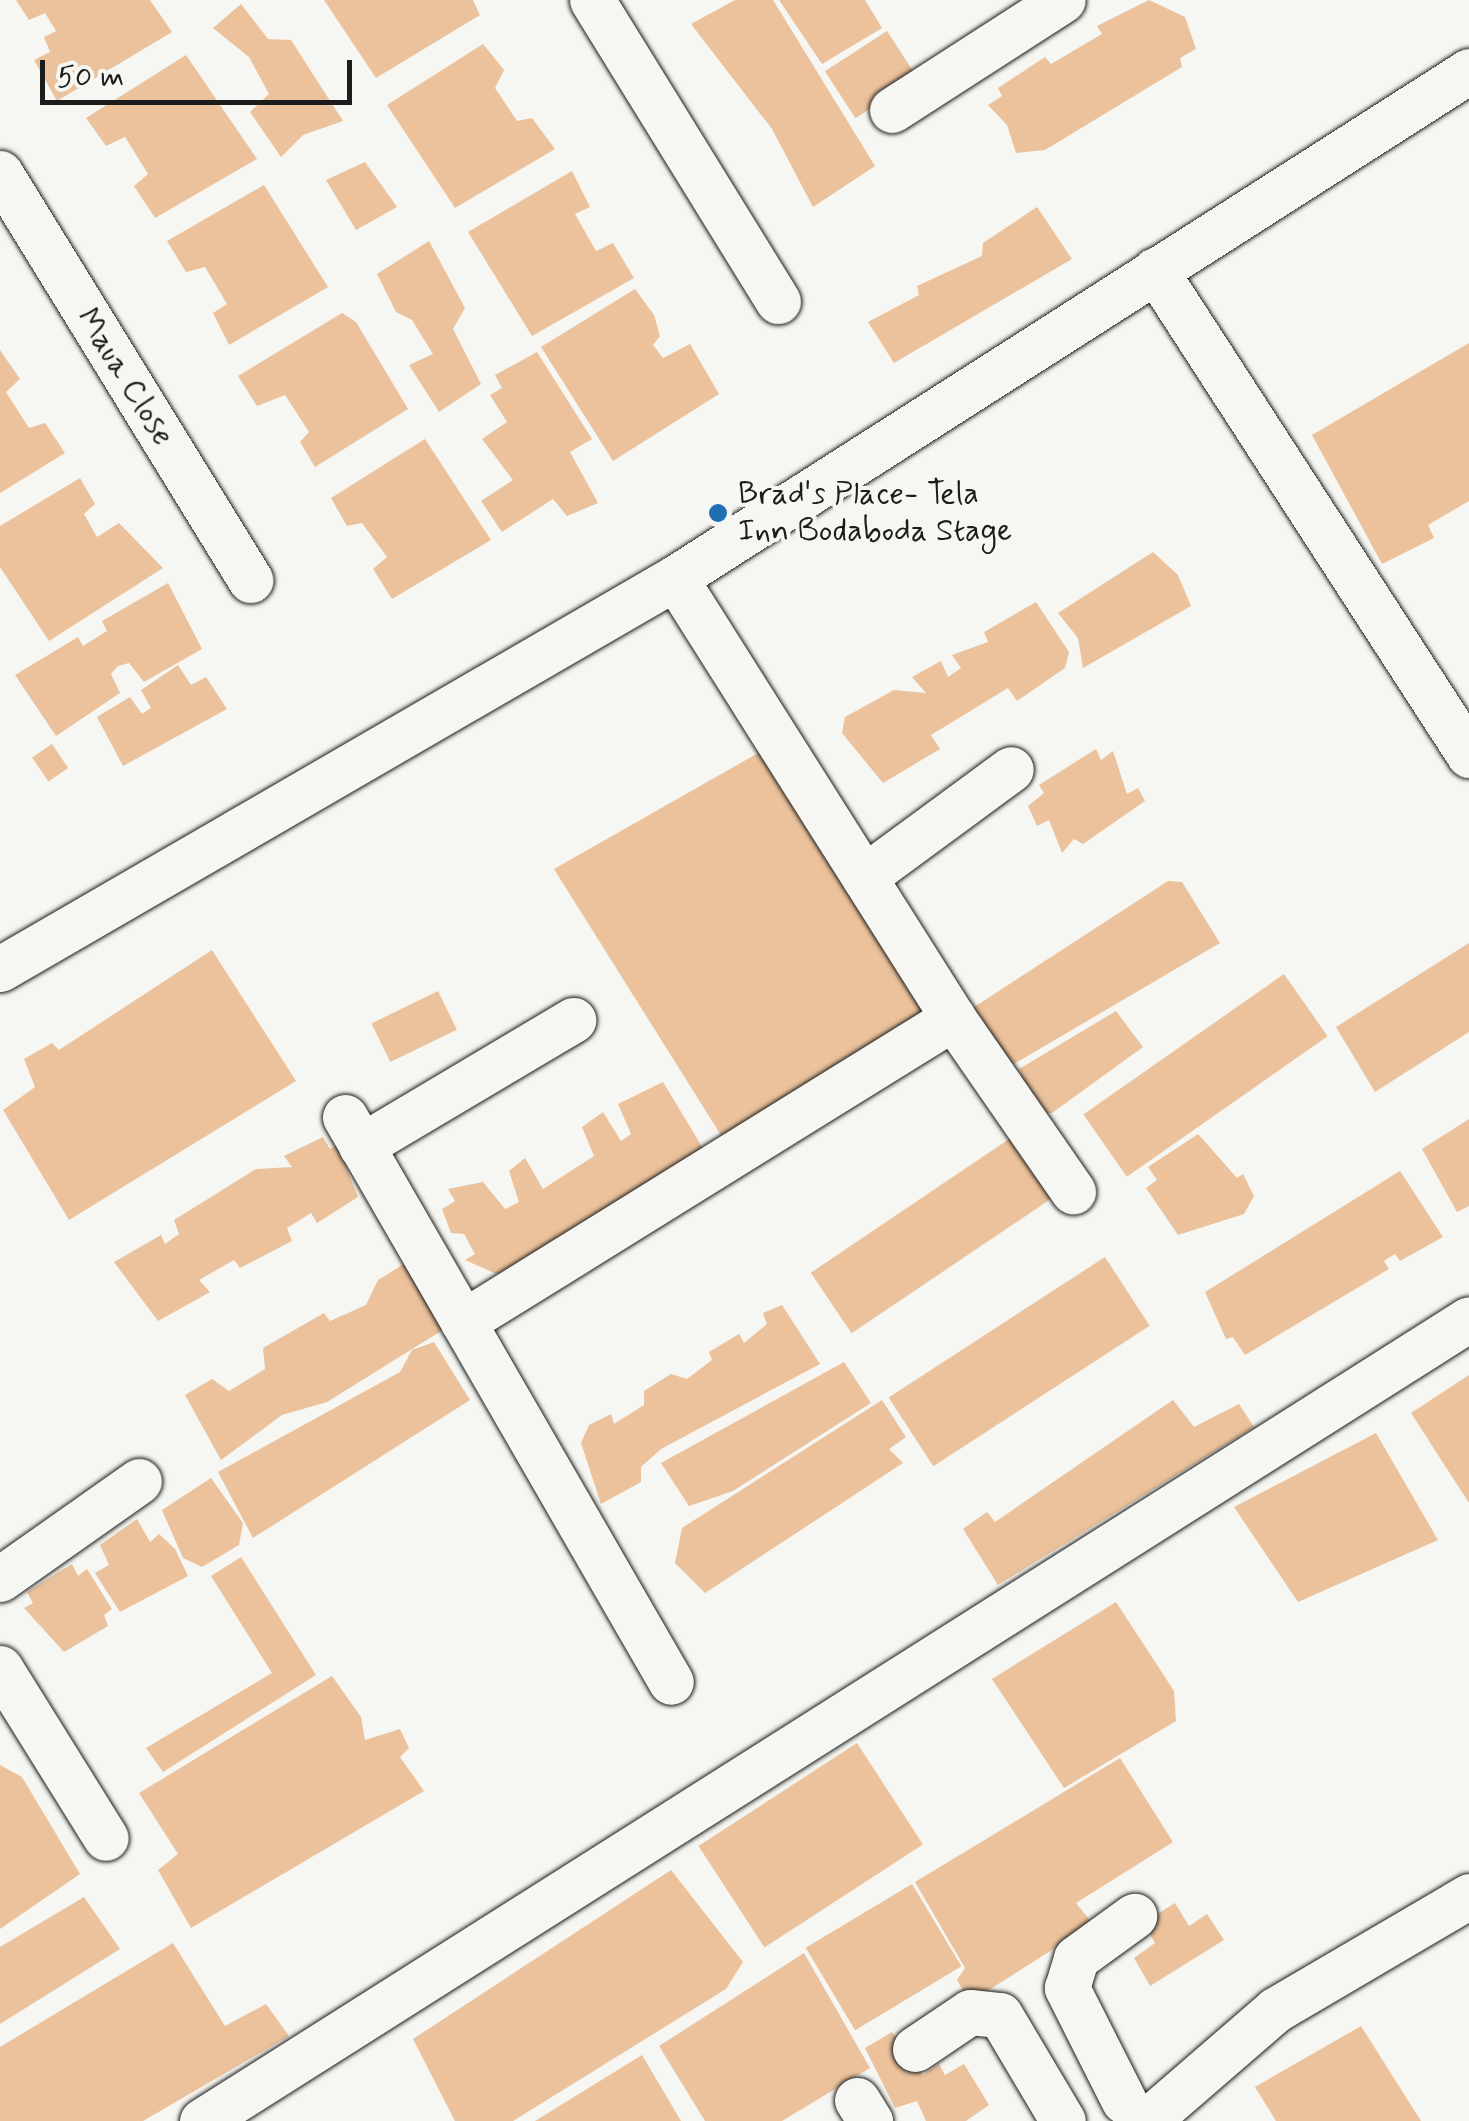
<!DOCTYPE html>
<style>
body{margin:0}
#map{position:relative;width:1469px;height:2121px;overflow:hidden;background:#f6f6f2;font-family:Mynerve,sans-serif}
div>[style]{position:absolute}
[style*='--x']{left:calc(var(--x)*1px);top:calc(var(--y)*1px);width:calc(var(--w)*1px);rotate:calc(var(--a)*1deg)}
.building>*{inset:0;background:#ebc29b;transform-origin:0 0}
.roads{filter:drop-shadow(0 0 2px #1c1c1c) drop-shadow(0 0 2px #1c1c1c)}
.minor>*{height:45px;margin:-22.5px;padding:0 22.5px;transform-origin:22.5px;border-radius:22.5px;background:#f6f6f2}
.dots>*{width:28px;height:28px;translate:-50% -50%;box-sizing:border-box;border:5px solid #f6f6f2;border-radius:50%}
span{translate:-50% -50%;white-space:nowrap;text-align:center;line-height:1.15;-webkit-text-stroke:8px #f6f6f2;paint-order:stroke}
.street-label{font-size:32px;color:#1c1c1c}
.poi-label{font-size:32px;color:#1c1c1c}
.left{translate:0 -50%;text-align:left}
.scale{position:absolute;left:40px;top:60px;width:312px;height:45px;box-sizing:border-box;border:5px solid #1c1c1c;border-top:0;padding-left:12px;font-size:30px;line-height:35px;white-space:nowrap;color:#1c1c1c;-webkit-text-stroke:8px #f6f6f2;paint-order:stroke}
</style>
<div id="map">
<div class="building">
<i style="clip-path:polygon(16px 0,150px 0,172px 32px,57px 101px,34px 60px,50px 52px,44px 37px,56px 31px,45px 13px,29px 20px)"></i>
<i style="clip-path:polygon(324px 0,473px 0,480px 15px,376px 78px)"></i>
<i style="clip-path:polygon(735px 0,773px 0,875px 166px,813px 207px,772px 129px,691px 24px)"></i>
<i style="clip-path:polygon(779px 0,865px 0,882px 28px,822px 64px)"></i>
<i style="clip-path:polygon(1149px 0,1185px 17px,1196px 49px,1180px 58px,1182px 67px,1045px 150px,1016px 153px,1007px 125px,988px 105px,1002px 96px,998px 88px,1045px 57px,1051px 64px,1102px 34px,1097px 26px)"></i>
<i style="clip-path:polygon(241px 4px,268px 39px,291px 40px,343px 121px,303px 135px,281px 157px,250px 112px,269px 94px,249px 57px,213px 28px)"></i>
<i style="left:887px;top:31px;width:56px;height:74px;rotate:57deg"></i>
<i style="clip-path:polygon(483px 44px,504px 70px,495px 88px,517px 121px,532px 118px,555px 149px,455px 208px,387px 105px)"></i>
<i style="clip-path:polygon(186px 55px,257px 159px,155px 218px,134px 186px,148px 174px,125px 137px,106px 146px,86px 118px)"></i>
<i style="clip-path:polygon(365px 162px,397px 207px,356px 230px,326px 180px)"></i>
<i style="clip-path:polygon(572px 171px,590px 207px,575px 214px,596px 251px,613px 243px,634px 278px,532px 336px,468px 232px)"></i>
<i style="clip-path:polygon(264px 185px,328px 287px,229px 345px,213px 313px,227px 304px,205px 267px,186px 272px,167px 241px)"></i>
<i style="clip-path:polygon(1037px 207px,1072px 259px,894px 363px,868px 322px,919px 295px,917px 286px,982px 256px,983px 243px)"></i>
<i style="clip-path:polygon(429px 241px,465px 308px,453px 329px,481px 384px,439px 412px,409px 365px,433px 354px,412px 320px,396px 312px,377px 274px)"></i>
<i style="clip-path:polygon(635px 289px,654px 315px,660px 336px,653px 345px,663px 358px,690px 344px,719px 394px,613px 461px,541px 347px)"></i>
<i style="clip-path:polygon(342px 313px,356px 322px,408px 409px,315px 467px,300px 442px,309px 432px,285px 395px,257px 406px,238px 376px)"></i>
<i style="clip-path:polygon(1469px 343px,1469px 501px,1428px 525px,1434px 538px,1382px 564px,1312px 435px)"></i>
<i style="clip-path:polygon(0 350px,20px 379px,6px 392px,29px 428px,45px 423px,65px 453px,0 493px)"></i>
<i style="clip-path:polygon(537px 352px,592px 439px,570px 452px,598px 503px,567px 516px,553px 499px,502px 532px,481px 501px,513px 480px,482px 439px,507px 422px,490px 395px,502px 388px,495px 375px)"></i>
<i style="clip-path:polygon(425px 439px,491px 540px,392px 599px,373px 569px,387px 557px,362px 523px,347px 526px,331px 498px)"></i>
<i style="clip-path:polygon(80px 478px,95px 504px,84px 514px,97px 537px,119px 523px,163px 568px,49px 641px,0 567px,0 526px)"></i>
<i style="clip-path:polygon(1153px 552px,1178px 575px,1191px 606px,1083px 668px,1078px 638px,1058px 613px)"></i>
<i style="clip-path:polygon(168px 583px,202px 649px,144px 682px,129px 663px,118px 666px,111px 674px,120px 693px,56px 736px,15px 675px,78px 637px,83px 646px,107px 631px,102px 621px)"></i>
<i style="clip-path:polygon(1036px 602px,1069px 652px,1065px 668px,1017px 701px,1008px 688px,931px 735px,940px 749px,883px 783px,842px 733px,845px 717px,894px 690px,926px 693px,912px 677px,941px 661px,948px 677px,961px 668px,952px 655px,988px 642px,984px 632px)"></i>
<i style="clip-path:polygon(178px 665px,191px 685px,206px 677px,227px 709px,123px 766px,97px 717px,130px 697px,142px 714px,151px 708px,141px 690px)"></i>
<i style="left:52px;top:744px;width:29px;height:24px;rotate:56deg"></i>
<i style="clip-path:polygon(767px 748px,926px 996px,924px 1020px,724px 1140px,554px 869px)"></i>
<i style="clip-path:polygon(1096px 749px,1101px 760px,1113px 751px,1127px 794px,1138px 788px,1145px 801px,1083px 844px,1074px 839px,1062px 853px,1049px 820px,1037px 826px,1028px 806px,1044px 793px,1039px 785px)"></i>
<i style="clip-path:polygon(1168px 881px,1182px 882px,1220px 943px,1007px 1068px,968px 1011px)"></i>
<i style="clip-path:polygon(1469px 943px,1469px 1032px,1375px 1092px,1336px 1027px)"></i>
<i style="clip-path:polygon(212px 950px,296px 1081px,69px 1220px,3px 1110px,35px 1087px,24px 1059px,52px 1043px,59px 1050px)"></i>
<i style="left:1284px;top:974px;width:76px;height:245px;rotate:55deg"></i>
<i style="left:438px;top:991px;width:43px;height:74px;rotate:64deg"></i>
<i style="clip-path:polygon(1116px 1011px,1143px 1047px,1052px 1113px,1038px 1114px,1019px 1069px)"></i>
<i style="clip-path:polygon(663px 1082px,707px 1155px,501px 1276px,465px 1260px,475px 1254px,464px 1234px,451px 1233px,442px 1209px,455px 1201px,448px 1189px,483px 1182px,505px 1209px,519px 1202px,509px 1171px,525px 1158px,543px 1189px,594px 1156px,582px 1127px,603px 1112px,621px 1141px,631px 1134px,618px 1104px)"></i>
<i style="clip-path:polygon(1469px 1119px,1469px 1206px,1457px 1212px,1422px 1149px)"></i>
<i style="left:1018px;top:1133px;width:73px;height:250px;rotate:56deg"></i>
<i style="clip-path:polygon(1198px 1134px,1237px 1178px,1243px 1174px,1254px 1196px,1244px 1214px,1178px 1235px,1146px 1188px,1157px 1180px,1148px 1167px)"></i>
<i style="clip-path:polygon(323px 1137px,330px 1149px,337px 1145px,358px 1197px,317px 1223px,311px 1213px,287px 1228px,292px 1241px,240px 1268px,234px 1260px,199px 1280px,210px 1292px,158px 1321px,114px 1262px,161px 1235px,165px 1244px,179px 1234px,174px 1220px,256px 1169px,292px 1167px,284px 1156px)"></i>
<i style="clip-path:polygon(1400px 1171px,1443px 1237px,1400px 1261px,1395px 1254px,1384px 1261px,1389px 1269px,1245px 1355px,1233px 1337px,1226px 1339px,1205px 1292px)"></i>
<i style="left:1105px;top:1257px;width:82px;height:258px;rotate:57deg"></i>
<i style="clip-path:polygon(409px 1261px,446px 1328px,327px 1402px,282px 1415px,221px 1460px,185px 1395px,212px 1379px,229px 1391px,265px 1369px,263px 1348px,324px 1313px,330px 1321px,366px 1305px,378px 1280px)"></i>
<i style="clip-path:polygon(782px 1305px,820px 1364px,661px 1449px,641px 1467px,641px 1482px,601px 1504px,581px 1443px,589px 1425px,611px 1414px,614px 1424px,644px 1405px,644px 1391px,671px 1374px,687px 1379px,712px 1360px,709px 1352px,739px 1334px,744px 1343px,767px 1324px,763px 1313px)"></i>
<i style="clip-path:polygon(434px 1342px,470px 1400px,253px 1538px,218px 1472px,400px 1372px,412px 1350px)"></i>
<i style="clip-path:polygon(844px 1362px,871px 1403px,733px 1491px,689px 1506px,661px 1463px)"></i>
<i style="clip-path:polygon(1469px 1375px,1469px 1503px,1411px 1413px)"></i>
<i style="clip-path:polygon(882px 1400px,906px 1437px,889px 1449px,903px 1463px,705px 1593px,675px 1563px,682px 1528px)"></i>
<i style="clip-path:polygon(1173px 1400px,1194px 1427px,1239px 1404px,1254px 1427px,998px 1585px,963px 1529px,987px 1512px,995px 1522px)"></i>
<i style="clip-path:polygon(1376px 1433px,1438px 1540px,1298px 1602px,1234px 1507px)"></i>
<i style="clip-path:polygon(211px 1478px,243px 1523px,239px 1545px,202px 1567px,183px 1558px,162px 1510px)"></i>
<i style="clip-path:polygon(137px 1519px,150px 1542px,159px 1534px,175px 1549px,188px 1576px,120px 1612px,95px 1573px,109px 1565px,100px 1545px)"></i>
<i style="clip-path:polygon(241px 1557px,316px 1675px,163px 1772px,146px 1748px,272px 1673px,211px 1576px)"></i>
<i style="clip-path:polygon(72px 1564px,78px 1576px,87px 1569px,112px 1609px,104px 1615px,108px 1626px,64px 1652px,24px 1608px,33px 1603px,27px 1592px)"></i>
<i style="clip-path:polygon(1116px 1602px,1174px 1691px,1176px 1721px,1064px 1788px,992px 1679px)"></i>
<i style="clip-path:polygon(332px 1676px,361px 1717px,365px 1740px,400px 1729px,409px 1748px,400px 1757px,424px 1791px,191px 1928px,158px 1870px,178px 1854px,139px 1793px)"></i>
<i style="left:857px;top:1743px;width:121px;height:189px;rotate:57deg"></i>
<i style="clip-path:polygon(1120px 1758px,1173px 1842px,1076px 1903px,1093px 1924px,970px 2002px,957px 1980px,965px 1968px,915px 1882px)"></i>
<i style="clip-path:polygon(0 1765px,22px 1777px,80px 1874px,0 1929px)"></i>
<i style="clip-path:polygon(671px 1870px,743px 1962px,726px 1989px,513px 2121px,455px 2121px,413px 2039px)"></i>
<i style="left:912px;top:1884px;width:96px;height:124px;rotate:59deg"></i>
<i style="clip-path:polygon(84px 1897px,120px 1949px,0 2024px,0 1947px)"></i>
<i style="clip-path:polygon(1175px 1903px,1189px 1926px,1207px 1914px,1224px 1940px,1150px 1986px,1134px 1958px,1155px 1943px,1143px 1923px)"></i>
<i style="clip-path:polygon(173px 1943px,225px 2026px,266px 2004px,289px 2036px,143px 2121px,0 2121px,0 2047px)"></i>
<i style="clip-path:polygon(804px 1953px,870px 2068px,782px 2121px,705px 2121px,659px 2046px)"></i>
<i style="clip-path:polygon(1361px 2026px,1421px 2121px,1276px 2121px,1255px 2087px)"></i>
<i style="clip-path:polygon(892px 2032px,923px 2075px,939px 2064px,945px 2075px,964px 2064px,989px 2105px,966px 2121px,926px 2121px,917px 2101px,895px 2108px,865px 2048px)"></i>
<i style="clip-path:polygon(642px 2055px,681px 2121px,535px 2121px)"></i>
</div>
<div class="roads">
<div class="minor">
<i style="--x:592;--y:0;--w:354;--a:58.3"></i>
<i style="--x:892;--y:110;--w:203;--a:-32.8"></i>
<i style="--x:0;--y:173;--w:478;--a:58.4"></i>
<i style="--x:1155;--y:270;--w:578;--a:57.08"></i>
<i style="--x:675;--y:578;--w:520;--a:57.71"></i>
<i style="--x:953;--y:1018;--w:211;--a:55.3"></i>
<i style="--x:864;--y:877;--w:182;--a:-36.3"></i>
<i style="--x:0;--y:969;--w:780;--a:-30.08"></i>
<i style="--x:675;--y:578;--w:942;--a:-32.56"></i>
<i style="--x:345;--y:1117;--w:652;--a:60.02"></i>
<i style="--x:361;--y:1146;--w:247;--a:-30.7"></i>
<i style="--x:463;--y:1322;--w:577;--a:-31.82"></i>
<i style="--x:0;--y:1579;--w:170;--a:-35.2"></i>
<i style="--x:0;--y:1668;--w:200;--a:58.1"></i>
<i style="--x:915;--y:2049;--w:66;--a:-33.9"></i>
<i style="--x:970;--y:2012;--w:30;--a:6"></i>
<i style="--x:1000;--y:2015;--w:123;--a:59.3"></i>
<i style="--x:857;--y:2100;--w:25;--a:58"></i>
<i style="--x:1124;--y:2101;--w:127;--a:-116.8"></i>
<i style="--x:1067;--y:1988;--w:31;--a:-73"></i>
<i style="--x:1076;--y:1958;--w:72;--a:-35.9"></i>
<i style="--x:1155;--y:2114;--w:159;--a:-40.9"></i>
<i style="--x:1275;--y:2010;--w:225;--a:-30.4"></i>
<i style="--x:202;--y:2121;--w:1499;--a:-32.33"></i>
</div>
</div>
<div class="dots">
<i style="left:718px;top:513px;background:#1f6fb2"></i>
</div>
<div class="street-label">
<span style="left:125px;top:377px;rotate:58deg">Maua Close</span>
</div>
<div class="poi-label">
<span class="left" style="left:738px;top:513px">Brad's Place- Tela<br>Inn Bodaboda Stage</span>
</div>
<div class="scale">50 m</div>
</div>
